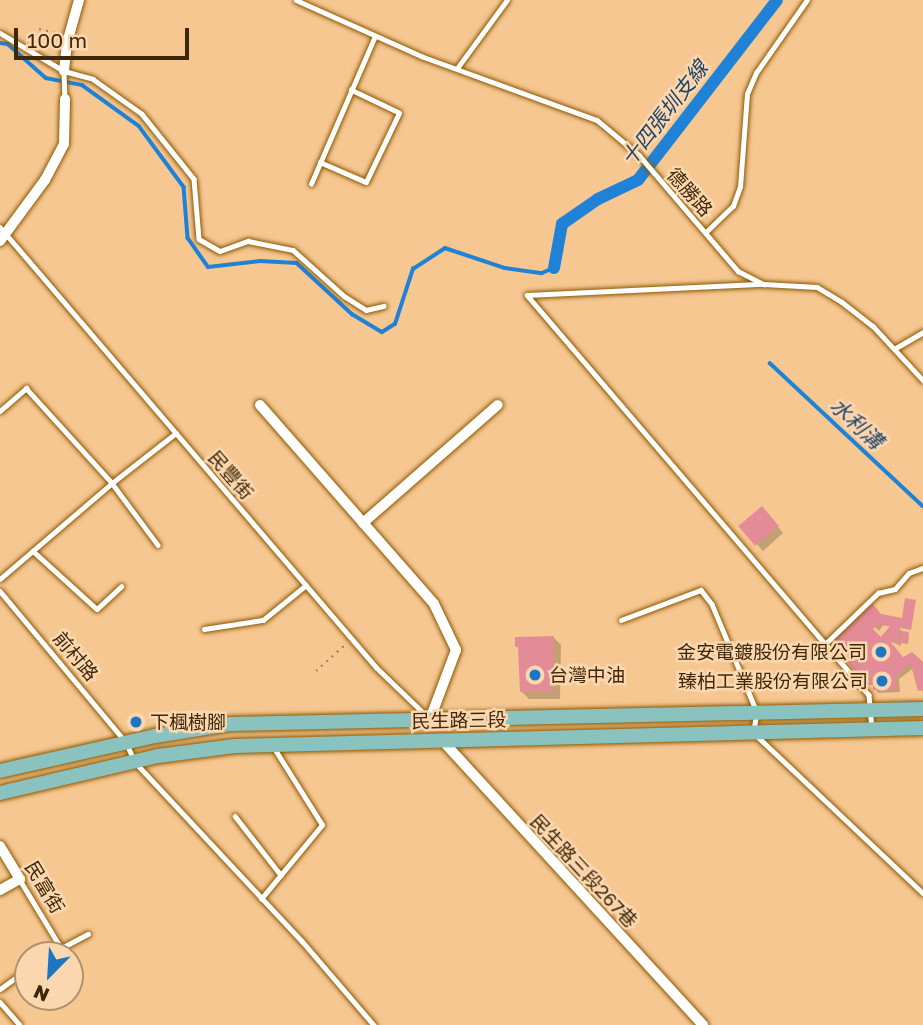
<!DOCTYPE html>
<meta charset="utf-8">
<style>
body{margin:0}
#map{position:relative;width:923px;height:1025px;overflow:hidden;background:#f6c791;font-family:"Golos Text","Noto Sans TC",sans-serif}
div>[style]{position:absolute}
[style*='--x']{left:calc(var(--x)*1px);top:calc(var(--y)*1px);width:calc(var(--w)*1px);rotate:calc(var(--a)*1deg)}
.shadow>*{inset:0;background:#0003}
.stream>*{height:3.5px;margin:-1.75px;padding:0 1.75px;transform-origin:1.75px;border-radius:1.75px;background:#1f82d7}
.canal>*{height:12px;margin:-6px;padding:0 6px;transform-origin:6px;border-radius:6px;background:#1f82d7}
.building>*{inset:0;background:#e48b98;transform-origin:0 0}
.path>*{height:2px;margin-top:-1px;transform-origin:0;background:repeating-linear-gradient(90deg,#a78257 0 2px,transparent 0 7px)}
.roads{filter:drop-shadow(0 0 2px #8d5901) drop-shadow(0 0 2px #8d5901)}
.lane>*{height:4.5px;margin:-2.25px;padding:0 2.25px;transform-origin:2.25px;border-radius:2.25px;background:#fff}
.street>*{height:10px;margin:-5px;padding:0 5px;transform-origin:5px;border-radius:5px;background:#fff}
.primary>*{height:14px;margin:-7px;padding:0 7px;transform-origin:7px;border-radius:7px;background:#89c2be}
.dots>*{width:19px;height:19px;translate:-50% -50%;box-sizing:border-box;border:4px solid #fbd7af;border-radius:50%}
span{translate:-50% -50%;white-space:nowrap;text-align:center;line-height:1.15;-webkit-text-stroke:5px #fbd7af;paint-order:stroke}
.street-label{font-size:19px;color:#3f280a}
.poi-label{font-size:19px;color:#3f280a}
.right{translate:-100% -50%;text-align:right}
.left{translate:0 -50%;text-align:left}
.water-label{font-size:21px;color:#214569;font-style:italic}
.north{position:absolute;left:14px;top:941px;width:70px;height:70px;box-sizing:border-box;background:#fbd7af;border:2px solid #b0916d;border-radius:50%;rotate:204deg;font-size:19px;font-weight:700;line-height:28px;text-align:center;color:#3f280a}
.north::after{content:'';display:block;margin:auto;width:24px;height:32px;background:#1d76c3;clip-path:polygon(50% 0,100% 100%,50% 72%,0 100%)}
.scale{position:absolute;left:14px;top:28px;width:175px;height:32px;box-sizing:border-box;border:4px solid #3f280a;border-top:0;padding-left:9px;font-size:21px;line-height:24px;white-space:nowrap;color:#3f280a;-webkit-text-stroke:5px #fbd7af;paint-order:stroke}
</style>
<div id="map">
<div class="shadow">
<i style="clip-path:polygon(768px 514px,783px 533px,763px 551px,742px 527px)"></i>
<i style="clip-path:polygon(915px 601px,911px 630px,896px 627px,909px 635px,908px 644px,901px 643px,901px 646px,887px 640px,903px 659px,923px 665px,923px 693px,915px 667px,899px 679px,900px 692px,878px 693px,870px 679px,862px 675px,880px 638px,893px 627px,883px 625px,879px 631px,863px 614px,903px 620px)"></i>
<i style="clip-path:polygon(553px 637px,561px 645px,560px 699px,529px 699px,522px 692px,520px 649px,517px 646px)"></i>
</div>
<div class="stream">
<i style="--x:0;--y:43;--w:8;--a:7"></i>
<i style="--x:8;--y:44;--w:51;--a:41.8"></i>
<i style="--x:46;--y:78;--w:37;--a:11"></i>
<i style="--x:82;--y:85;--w:70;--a:35.7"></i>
<i style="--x:139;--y:126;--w:76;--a:53.6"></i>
<i style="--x:184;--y:187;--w:51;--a:85.5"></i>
<i style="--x:188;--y:238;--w:35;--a:55"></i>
<i style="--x:208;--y:267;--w:52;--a:-6.6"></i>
<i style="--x:260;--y:261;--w:37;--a:3"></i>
<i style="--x:297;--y:263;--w:75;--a:42.8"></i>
<i style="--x:352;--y:314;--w:35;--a:31"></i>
<i style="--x:382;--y:332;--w:15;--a:-32"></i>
<i style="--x:395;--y:324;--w:58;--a:-71.9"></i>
<i style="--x:413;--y:269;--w:38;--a:-33"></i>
<i style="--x:445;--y:248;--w:63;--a:18.4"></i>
<i style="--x:505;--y:268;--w:37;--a:8"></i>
<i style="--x:542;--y:273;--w:13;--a:-23"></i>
<i style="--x:770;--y:363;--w:209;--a:43.1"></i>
</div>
<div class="canal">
<i style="--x:554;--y:268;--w:45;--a:-79.7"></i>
<i style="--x:562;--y:224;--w:44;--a:-34.8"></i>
<i style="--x:598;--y:199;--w:44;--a:-25.4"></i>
<i style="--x:638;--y:180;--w:227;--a:-52.3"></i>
</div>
<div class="building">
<i style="left:762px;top:506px;width:26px;height:31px;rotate:50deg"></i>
<i style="clip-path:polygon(evenodd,905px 598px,916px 600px,911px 629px,900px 627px,898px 644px,889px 640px,903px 657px,912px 652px,923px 662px,923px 690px,918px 691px,912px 669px,914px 669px,910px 664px,898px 675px,860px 677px,833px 644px,833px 640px,872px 603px,881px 614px,902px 618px,905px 598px,879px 625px,890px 626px,881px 637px,873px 629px,879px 625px)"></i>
<i style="left:901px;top:631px;width:8px;height:11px;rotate:7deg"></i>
<i style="clip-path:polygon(554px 636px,553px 692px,520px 692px,518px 647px,515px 647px,515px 637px)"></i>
<i style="clip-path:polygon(896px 676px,897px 689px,873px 690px,873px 685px,868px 685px,868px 677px)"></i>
</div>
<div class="path">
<i style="--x:39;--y:29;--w:21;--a:14"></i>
<i style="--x:316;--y:671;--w:40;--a:-42"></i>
</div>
<div class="roads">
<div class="lane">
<i style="--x:296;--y:0;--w:137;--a:24.1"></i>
<i style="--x:421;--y:56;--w:187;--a:20"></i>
<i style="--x:597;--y:120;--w:55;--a:39.8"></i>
<i style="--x:639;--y:155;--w:153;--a:49.5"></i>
<i style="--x:738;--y:271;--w:29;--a:27"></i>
<i style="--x:764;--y:284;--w:53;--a:3.2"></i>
<i style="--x:817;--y:287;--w:29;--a:31"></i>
<i style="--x:842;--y:302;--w:39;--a:38"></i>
<i style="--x:873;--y:326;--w:74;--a:47.2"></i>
<i style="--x:0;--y:33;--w:74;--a:30.7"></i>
<i style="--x:64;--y:71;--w:30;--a:15"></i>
<i style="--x:93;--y:79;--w:60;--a:35.5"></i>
<i style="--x:142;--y:114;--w:83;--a:51.3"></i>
<i style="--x:194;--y:179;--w:60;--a:85.2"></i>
<i style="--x:199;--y:239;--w:24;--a:30"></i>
<i style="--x:220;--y:251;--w:30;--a:-20"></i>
<i style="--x:248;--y:241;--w:46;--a:11.3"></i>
<i style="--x:293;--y:250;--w:69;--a:42"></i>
<i style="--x:344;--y:296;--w:26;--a:32"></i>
<i style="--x:366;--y:310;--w:18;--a:-13"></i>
<i style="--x:458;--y:67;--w:83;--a:-53.8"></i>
<i style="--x:64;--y:72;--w:26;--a:88"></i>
<i style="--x:320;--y:162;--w:50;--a:23.5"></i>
<i style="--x:366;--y:182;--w:76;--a:-64.4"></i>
<i style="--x:399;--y:113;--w:53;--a:-154.4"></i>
<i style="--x:311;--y:184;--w:161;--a:-66.6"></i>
<i style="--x:0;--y:227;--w:579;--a:49.48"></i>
<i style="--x:376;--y:667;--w:72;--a:43.9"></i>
<i style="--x:707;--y:231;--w:36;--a:-44"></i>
<i style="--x:733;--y:206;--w:20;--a:-70"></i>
<i style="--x:740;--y:187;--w:93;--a:-85.7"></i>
<i style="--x:747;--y:94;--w:23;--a:-67"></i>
<i style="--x:756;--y:73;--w:89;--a:-55.1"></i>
<i style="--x:527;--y:295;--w:526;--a:49.47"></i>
<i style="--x:869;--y:695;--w:32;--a:85"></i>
<i style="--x:527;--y:295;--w:236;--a:-2.7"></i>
<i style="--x:894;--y:349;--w:34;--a:-30"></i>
<i style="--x:0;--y:411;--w:35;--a:-41"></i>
<i style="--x:26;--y:388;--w:128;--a:47.8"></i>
<i style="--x:112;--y:483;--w:77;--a:53.4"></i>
<i style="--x:33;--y:551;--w:86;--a:42.2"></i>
<i style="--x:97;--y:609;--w:33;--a:-43"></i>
<i style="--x:0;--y:579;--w:148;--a:-40.6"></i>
<i style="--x:112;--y:483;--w:81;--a:-38"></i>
<i style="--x:0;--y:591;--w:197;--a:50.2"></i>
<i style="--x:126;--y:742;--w:22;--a:66"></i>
<i style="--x:135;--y:762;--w:245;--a:47"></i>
<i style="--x:302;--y:941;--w:111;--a:49.4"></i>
<i style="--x:621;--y:620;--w:85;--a:-20.6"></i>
<i style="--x:701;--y:590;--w:18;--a:52"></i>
<i style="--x:712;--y:604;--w:117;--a:67.4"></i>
<i style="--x:757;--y:712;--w:18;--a:99"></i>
<i style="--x:204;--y:629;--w:60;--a:-8.7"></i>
<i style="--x:263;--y:620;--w:55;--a:-39.1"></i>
<i style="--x:825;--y:644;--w:74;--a:-43.9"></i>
<i style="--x:878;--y:593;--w:17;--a:-13"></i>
<i style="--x:895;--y:589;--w:21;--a:-49"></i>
<i style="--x:909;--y:573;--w:15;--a:-20"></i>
<i style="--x:758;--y:737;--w:227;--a:43.4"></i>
<i style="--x:235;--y:816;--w:75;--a:52.1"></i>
<i style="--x:20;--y:880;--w:77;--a:58.8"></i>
<i style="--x:261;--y:899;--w:96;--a:-50.5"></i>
<i style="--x:322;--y:825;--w:92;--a:-122.1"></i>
<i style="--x:48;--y:955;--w:45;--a:-27.7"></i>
<i style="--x:0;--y:989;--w:34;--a:-36"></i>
<i style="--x:0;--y:1002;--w:30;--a:49"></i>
</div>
<div class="street">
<i style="--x:64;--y:71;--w:28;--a:-84"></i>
<i style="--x:67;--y:43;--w:45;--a:-74.4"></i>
<i style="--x:0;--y:241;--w:76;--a:-53.6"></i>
<i style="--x:45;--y:180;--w:41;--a:-62.2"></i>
<i style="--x:64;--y:144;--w:45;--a:-88.7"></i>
<i style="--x:260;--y:405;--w:264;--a:48.8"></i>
<i style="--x:434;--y:604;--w:51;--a:64.4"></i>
<i style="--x:456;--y:650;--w:74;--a:110.6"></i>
<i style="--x:363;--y:523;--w:179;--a:-41.2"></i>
<i style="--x:441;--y:739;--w:388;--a:47.5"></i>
<i style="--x:0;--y:846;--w:39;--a:59"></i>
<i style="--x:20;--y:879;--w:23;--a:151"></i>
</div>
<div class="primary">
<i style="--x:0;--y:771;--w:159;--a:-12.7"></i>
<i style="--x:155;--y:736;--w:77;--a:-9"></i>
<i style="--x:231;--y:724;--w:692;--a:-1.24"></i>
<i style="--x:0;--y:793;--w:162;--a:-13.2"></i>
<i style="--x:158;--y:756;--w:77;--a:-7.5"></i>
<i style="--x:234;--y:746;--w:689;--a:-1.5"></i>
</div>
</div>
<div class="dots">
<i style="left:881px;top:652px;background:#1d76c3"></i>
<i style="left:535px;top:675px;background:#1d76c3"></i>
<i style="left:882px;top:681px;background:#1d76c3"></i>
<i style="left:136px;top:722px;background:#1d76c3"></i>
</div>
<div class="street-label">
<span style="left:690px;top:192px;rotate:48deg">德勝路</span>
<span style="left:231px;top:475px;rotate:49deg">民豐街</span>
<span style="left:76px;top:656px;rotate:50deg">前村路</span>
<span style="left:459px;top:720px;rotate:-1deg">民生路三段</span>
<span style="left:584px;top:871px;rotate:47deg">民生路三段267巷</span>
<span style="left:45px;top:887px;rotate:59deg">民富街</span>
</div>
<div class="poi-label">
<span class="right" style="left:867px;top:652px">金安電鍍股份有限公司</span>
<span class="left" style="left:549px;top:675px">台灣中油</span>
<span class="right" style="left:868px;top:681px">臻柏工業股份有限公司</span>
<span class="left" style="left:150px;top:722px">下楓樹腳</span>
</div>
<div class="water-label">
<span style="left:664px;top:113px;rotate:-52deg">十四張圳支線</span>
<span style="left:857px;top:423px;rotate:43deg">水利溝</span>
</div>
<div class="north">N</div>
<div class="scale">100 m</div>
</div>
